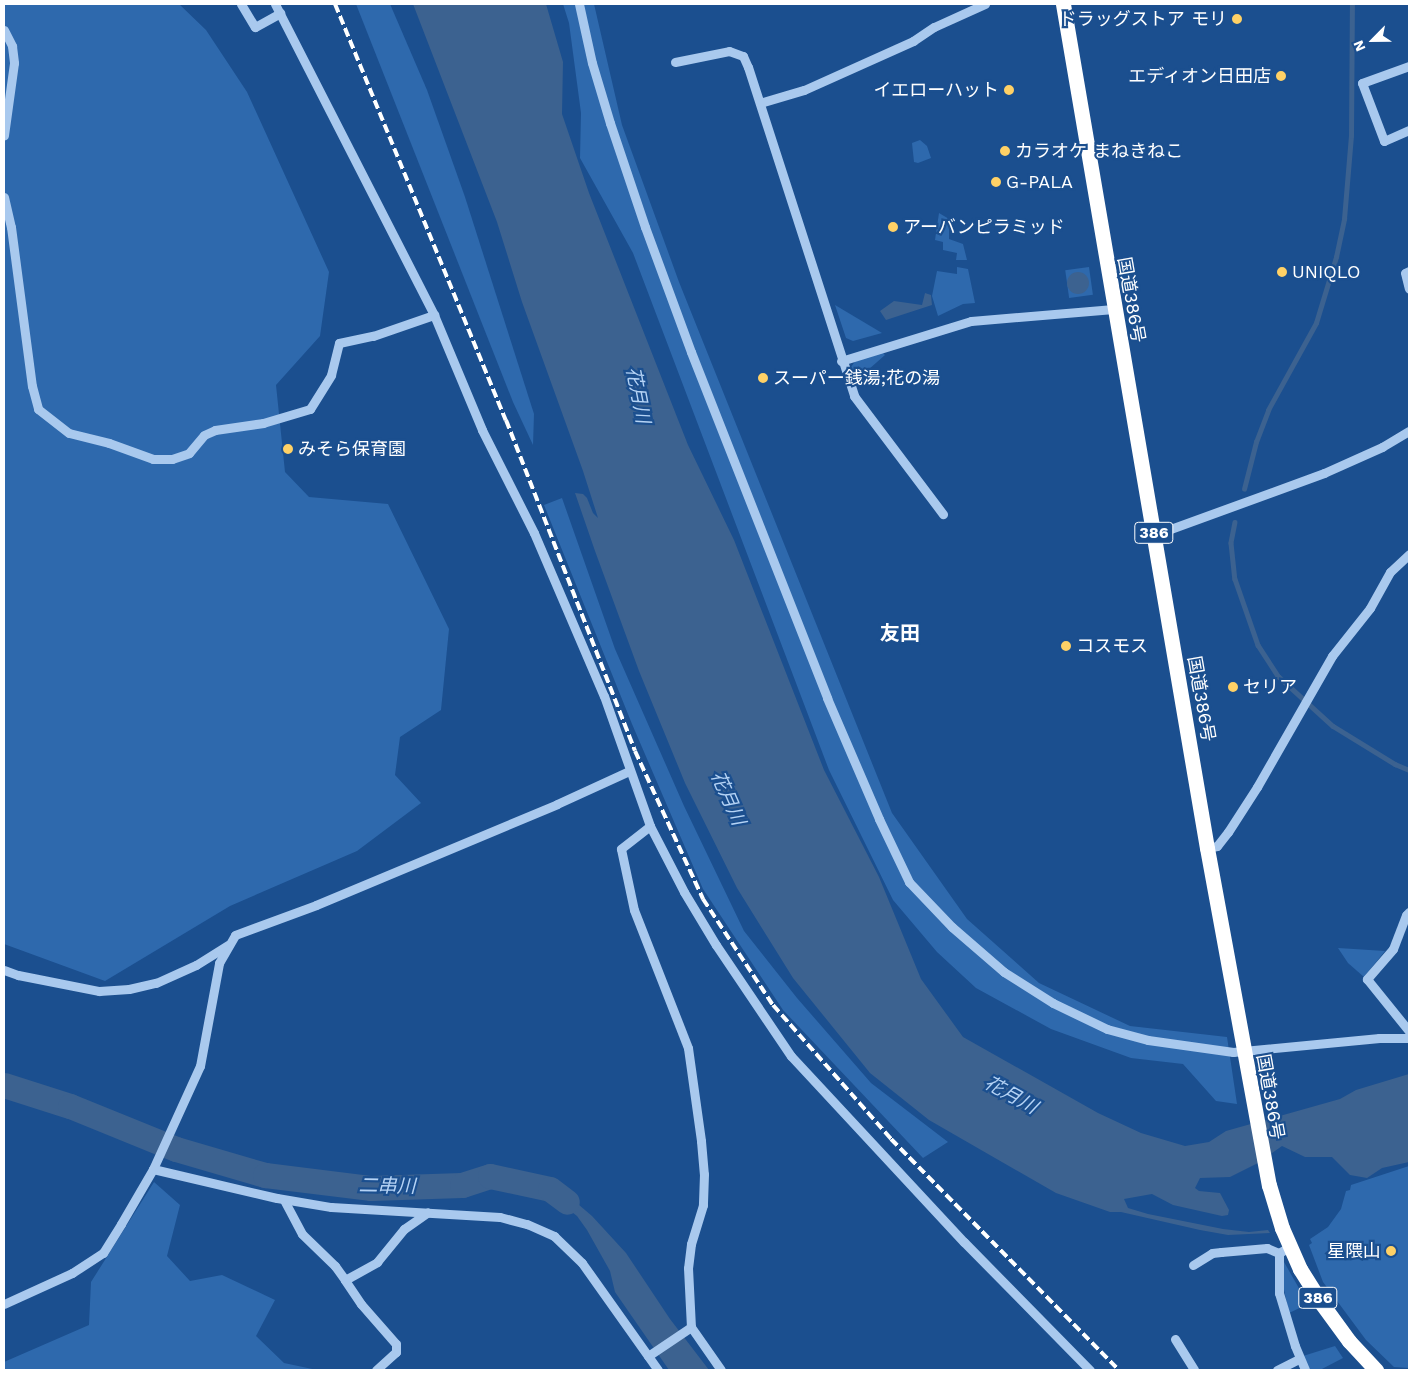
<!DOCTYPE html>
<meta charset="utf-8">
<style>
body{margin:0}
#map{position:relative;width:1413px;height:1374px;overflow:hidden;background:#1b4f8f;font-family:"Work Sans","Noto Sans JP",sans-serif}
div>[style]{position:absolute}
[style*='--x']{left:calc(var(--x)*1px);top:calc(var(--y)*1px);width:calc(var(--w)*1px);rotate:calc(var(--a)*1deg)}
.green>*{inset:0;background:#2e69ad;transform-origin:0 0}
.water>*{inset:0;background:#3c6290}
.round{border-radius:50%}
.stream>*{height:4.5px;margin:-2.25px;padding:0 2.25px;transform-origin:2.25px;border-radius:2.25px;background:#3c6290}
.river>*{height:25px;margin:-12.5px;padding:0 12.5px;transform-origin:12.5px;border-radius:12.5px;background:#3c6290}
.minor>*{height:9px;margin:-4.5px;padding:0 4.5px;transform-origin:4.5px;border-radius:4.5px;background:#a9c9ee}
.highway>*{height:15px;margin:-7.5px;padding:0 7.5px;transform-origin:7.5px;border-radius:7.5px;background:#fff}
.rail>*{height:4px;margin-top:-2px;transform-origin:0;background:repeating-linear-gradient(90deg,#fff 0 9px,transparent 0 13px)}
.dots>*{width:14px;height:14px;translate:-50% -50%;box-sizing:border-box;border:2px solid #1b4f8f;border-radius:50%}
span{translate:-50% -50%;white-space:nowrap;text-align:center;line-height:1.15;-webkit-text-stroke:4.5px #1b4f8f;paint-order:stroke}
.shield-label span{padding:1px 4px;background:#1b4f8f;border:1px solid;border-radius:4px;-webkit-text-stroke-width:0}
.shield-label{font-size:16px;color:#fff;font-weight:700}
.poi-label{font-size:18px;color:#fff}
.right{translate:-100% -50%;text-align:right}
.left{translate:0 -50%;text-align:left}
.street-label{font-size:18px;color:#fff}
.water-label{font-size:19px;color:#b5d3f5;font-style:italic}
.quarter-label{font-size:20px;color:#fff;font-weight:700}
.frame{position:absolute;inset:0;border:5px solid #fff;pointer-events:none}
.north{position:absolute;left:1348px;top:15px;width:50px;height:50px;-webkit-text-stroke:4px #1b4f8f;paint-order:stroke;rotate:247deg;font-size:14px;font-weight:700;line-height:20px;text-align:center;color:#fff}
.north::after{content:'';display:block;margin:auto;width:18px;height:22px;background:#fff;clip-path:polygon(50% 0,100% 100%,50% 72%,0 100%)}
</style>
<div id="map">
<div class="green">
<i style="clip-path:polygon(4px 4px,179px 4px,206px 30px,247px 92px,329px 272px,320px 336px,276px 385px,285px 472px,309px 497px,388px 504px,449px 629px,441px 710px,400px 737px,395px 775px,421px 803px,357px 851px,230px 906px,105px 981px,4px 944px)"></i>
<i style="clip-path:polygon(356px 4px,390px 4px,427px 90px,465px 197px,534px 414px,533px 445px,513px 402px)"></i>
<i style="clip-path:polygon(563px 4px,594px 4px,622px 125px,679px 282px,892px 813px,967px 919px,1039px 983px,1130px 1026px,1227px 1037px,1237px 1104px,1216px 1101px,1183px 1064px,1131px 1058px,1051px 1029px,976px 988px,937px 952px,893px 900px,829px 770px,633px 253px,580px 158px,581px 113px,569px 23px)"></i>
<i style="clip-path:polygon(920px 140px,927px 146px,931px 158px,918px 163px,914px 162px,912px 143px)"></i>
<i style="clip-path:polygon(939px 213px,949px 219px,949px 239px,963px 244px,967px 260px,956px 260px,957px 253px,943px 250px,943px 242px,935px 240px)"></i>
<i style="clip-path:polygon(957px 267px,968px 269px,975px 303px,963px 304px,938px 316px,932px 296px,937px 271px,957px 274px)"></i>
<i style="left:1089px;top:267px;width:28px;height:24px;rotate:82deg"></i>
<i style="clip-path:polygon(835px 305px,882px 333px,853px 341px,846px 338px)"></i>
<i style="clip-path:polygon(882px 352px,885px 355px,860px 377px,861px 381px,858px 385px,853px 380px,849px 370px,856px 360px)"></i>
<i style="clip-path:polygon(562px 498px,615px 649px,684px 806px,744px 931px,797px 998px,871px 1083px,948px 1142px,923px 1158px,783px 1010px,703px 889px,632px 724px,544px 505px)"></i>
<i style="clip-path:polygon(1338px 948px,1385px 951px,1364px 977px,1348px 963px)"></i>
<i style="clip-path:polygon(1409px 1166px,1409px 1368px,1394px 1367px,1366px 1340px,1323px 1282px,1309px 1245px,1312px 1243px,1310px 1239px,1328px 1227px,1341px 1209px,1346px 1191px,1350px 1190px,1351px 1185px)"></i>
<i style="clip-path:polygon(154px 1182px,180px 1205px,167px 1256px,190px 1281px,222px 1275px,275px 1300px,256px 1336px,284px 1363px,317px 1370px,4px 1370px,4px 1362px,89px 1325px,91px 1282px)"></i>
<i style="clip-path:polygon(1284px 1262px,1308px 1304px,1289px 1313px,1283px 1285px)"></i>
<i style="clip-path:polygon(1335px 1346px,1343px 1358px,1320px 1370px,1310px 1370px,1303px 1356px)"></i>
</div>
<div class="water">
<i style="clip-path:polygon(413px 4px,546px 4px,563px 62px,562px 114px,589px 193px,688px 445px,734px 540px,824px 770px,879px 877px,921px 979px,963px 1037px,1098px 1113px,1141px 1133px,1185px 1146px,1209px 1142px,1226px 1131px,1340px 1099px,1356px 1090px,1409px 1074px,1409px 1162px,1382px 1168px,1367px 1178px,1350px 1175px,1332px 1157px,1305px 1157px,1282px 1146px,1258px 1163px,1230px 1177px,1200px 1178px,1195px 1188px,1199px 1191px,1220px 1193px,1229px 1210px,1228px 1215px,1222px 1216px,1173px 1205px,1152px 1194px,1124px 1199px,1128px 1208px,1148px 1214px,1223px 1229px,1249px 1232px,1268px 1230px,1270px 1233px,1228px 1235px,1200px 1230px,1121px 1212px,1110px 1212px,1056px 1193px,929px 1120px,870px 1073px,793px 978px,737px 888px,685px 783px,639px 671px,595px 551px,575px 493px,583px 494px,587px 498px,593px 513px,598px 518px,583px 471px,522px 302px,497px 222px)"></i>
<i class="round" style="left:1067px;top:272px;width:22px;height:22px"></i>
<i style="clip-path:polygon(925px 293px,931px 295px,932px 305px,886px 320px,880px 311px,894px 301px,922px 305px)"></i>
<i style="clip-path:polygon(540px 1183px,565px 1193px,592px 1216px,626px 1253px,670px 1319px,709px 1370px,669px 1370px,615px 1292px,610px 1271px,587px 1230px,577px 1216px,563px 1205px,536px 1191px)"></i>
</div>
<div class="stream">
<i style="--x:1244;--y:489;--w:49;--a:-75.7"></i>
<i style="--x:1256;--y:442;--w:34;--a:-69"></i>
<i style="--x:1268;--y:410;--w:99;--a:-61.1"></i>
<i style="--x:1316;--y:323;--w:69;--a:-73.1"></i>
<i style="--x:1336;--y:257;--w:39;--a:-78"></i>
<i style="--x:1344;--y:219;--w:83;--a:-85.2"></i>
<i style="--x:1351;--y:136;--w:132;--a:-89.6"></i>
<i style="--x:1235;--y:522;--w:21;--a:101"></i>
<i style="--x:1231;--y:543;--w:36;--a:84"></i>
<i style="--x:1235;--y:579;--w:70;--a:70.8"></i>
<i style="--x:1258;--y:645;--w:37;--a:57"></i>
<i style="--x:1278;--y:676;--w:74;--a:42.3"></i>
<i style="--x:1333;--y:726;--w:73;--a:31.5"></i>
<i style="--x:1395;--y:764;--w:15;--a:23"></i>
</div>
<div class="river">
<i style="--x:4;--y:1085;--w:69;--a:17.7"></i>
<i style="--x:70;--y:1106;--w:114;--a:22.1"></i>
<i style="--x:176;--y:1149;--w:93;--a:16.3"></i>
<i style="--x:265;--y:1175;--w:107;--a:7"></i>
<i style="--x:371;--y:1188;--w:91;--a:-1.9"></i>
<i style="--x:462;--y:1185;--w:29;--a:-18"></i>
<i style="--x:490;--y:1176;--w:61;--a:12.2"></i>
<i style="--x:550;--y:1189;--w:21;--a:37"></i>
</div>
<div class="minor">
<i style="--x:241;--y:4;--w:27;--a:59"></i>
<i style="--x:255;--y:27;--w:29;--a:-29"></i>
<i style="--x:275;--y:4;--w:349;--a:62.9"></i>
<i style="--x:434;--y:315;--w:125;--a:67.3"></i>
<i style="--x:482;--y:430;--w:115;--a:63.2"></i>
<i style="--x:534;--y:533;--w:177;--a:66.8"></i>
<i style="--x:604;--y:696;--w:138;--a:70.5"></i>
<i style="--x:650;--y:826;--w:74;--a:62.7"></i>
<i style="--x:684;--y:892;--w:62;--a:58.9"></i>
<i style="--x:716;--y:945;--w:134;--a:56"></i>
<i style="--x:791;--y:1056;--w:254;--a:47.1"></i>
<i style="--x:964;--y:1242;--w:180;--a:45.5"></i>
<i style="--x:579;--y:4;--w:60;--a:77.6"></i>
<i style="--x:592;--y:63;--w:63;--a:73.3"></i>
<i style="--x:610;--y:123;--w:110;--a:71.4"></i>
<i style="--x:645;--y:227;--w:133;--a:69.8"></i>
<i style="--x:691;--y:352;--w:372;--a:68.5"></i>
<i style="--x:827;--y:698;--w:132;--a:66.7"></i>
<i style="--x:879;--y:819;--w:70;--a:64.5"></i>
<i style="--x:909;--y:882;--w:62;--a:46.3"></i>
<i style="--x:952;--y:927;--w:69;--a:40.9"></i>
<i style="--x:1004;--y:972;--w:58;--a:32.3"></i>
<i style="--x:1053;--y:1003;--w:60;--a:25.7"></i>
<i style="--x:1107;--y:1029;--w:42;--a:15"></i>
<i style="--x:1148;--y:1040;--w:86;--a:8"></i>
<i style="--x:1233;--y:1052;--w:147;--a:-5.5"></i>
<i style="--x:1379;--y:1038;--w:30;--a:0"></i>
<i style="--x:4;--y:30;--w:18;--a:63"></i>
<i style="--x:12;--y:46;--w:17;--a:83"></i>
<i style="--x:14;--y:63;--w:73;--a:97.9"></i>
<i style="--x:675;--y:62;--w:55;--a:-11.5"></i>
<i style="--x:729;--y:51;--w:15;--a:20"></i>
<i style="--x:743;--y:56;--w:12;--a:66"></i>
<i style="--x:748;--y:67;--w:346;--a:72.1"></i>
<i style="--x:854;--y:396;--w:148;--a:53"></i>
<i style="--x:1409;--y:66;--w:50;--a:160.1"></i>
<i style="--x:1362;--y:83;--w:62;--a:69.2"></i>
<i style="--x:1384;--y:141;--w:27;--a:-24"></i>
<i style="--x:760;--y:103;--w:46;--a:-16.5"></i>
<i style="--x:804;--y:90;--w:120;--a:-24.2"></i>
<i style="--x:913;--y:41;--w:25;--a:-34"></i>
<i style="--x:934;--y:27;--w:56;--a:-24.3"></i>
<i style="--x:4;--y:197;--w:31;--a:77"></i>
<i style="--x:11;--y:227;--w:160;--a:82.5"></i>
<i style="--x:32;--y:386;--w:24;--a:75"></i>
<i style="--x:38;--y:409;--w:39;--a:38"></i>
<i style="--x:69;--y:433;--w:41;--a:14"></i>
<i style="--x:109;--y:443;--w:47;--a:20"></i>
<i style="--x:153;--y:459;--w:19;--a:0"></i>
<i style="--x:172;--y:459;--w:18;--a:-19"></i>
<i style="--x:189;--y:453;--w:23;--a:-50"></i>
<i style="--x:204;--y:435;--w:12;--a:-24"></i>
<i style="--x:215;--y:430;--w:49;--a:-8.3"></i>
<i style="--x:263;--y:423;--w:49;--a:-16.6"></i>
<i style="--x:310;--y:409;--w:40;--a:-58"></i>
<i style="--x:331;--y:375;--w:33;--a:-76"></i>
<i style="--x:339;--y:343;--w:35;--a:-12"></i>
<i style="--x:373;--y:336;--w:65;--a:-19"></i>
<i style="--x:1409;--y:271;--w:4;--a:153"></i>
<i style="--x:1405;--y:273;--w:16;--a:76"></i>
<i style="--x:841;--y:361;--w:136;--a:-17.1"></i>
<i style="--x:971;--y:321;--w:143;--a:-4.8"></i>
<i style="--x:1154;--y:535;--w:181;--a:-20"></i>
<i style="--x:1324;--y:473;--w:64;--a:-24.1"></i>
<i style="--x:1382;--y:447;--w:31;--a:-31"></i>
<i style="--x:650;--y:826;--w:37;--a:142"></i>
<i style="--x:621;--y:849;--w:62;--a:78"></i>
<i style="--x:634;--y:910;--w:148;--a:68.6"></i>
<i style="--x:688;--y:1048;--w:94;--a:82"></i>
<i style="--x:701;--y:1141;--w:33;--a:85"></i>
<i style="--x:704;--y:1174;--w:31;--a:92"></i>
<i style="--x:703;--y:1205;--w:41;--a:107.1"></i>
<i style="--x:691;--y:1244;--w:24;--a:97"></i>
<i style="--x:688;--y:1268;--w:59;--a:87.1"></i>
<i style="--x:691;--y:1327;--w:52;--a:55.1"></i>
<i style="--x:1207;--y:848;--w:10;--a:-11"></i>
<i style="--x:1217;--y:846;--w:18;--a:-52"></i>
<i style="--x:1228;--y:832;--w:54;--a:-57.2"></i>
<i style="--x:1257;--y:787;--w:151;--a:-60.2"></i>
<i style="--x:1332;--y:656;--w:61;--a:-51.6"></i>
<i style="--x:1370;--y:608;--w:41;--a:-60.9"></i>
<i style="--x:1390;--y:572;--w:26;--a:-43"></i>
<i style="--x:1409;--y:912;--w:4;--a:135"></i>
<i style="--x:1406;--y:915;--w:36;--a:111"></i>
<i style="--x:1393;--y:949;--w:40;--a:131"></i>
<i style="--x:1367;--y:979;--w:67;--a:51.1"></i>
<i style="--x:4;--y:970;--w:15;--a:20"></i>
<i style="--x:18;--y:975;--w:83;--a:11.2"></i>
<i style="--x:99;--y:991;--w:30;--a:-4"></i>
<i style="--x:129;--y:989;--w:28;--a:-13"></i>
<i style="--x:156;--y:983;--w:44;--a:-24.2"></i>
<i style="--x:196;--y:965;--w:38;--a:-32"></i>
<i style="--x:153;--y:1169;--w:127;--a:13.2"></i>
<i style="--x:277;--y:1198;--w:55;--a:9.5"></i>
<i style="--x:331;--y:1207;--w:169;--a:3.4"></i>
<i style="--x:500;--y:1217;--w:28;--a:15"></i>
<i style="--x:527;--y:1224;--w:30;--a:24"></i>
<i style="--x:554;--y:1236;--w:39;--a:44"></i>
<i style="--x:582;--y:1263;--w:131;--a:54.6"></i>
<i style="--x:284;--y:1200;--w:38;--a:62"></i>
<i style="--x:302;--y:1234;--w:46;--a:44.1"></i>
<i style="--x:335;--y:1266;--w:17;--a:54"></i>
<i style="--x:1291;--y:1246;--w:14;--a:150"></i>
<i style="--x:1279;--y:1253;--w:40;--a:90"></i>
<i style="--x:1279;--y:1293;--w:55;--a:73.2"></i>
<i style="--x:1295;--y:1346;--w:26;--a:67"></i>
<i style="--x:1193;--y:1265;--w:22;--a:-32"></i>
<i style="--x:1212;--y:1253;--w:9;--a:-6"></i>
<i style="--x:1221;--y:1252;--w:46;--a:-5"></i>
<i style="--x:1267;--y:1248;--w:13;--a:23"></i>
<i style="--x:4;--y:1304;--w:75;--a:-24.5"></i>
<i style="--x:72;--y:1273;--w:37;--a:-33"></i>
<i style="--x:103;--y:1253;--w:34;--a:-58"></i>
<i style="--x:121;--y:1224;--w:64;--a:-59.8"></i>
<i style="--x:153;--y:1169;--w:113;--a:-65.5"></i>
<i style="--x:200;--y:1066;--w:105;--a:-79.5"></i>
<i style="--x:219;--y:963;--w:32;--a:-60"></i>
<i style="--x:235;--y:935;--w:86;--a:-20.3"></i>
<i style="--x:316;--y:905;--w:261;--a:-22.7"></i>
<i style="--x:557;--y:804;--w:79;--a:-24.6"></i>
<i style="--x:1175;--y:1339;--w:36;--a:58"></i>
<i style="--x:648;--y:1356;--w:52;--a:-34"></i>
<i style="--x:376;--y:1370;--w:27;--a:-42"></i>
<i style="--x:396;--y:1352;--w:8;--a:-90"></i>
<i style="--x:396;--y:1344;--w:53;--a:-131.2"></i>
<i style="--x:361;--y:1304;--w:29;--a:-124"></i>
<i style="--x:345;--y:1280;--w:37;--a:-29"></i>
<i style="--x:377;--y:1262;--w:43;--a:-50.7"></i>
<i style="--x:404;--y:1229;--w:29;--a:-35"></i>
<i style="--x:1277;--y:1370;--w:25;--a:-27"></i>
</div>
<div class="highway">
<i style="--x:1063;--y:4;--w:856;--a:80.32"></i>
<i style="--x:1207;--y:848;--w:343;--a:79.6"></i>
<i style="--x:1269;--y:1185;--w:45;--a:73.2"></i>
<i style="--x:1282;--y:1228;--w:45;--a:66.3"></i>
<i style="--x:1300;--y:1269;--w:41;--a:57.8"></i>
<i style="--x:1322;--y:1304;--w:46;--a:53.9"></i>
<i style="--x:1349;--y:1341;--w:40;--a:47"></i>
</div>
<div class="rail">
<i style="--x:335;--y:4;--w:450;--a:67.7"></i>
<i style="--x:506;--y:420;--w:355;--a:68.7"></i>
<i style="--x:635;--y:751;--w:163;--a:65.3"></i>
<i style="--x:703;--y:899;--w:127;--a:56.6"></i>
<i style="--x:773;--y:1005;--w:179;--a:48.6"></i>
<i style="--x:891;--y:1139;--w:325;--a:45.4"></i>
</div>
<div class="dots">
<i style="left:1237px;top:19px;background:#ffd166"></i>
<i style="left:1281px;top:76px;background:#ffd166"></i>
<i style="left:1009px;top:90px;background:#ffd166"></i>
<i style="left:1005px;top:151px;background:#ffd166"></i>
<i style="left:996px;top:182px;background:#ffd166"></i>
<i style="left:893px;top:227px;background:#ffd166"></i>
<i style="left:1282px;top:272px;background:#ffd166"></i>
<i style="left:763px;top:378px;background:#ffd166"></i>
<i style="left:288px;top:449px;background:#ffd166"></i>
<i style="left:1066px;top:646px;background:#ffd166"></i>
<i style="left:1233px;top:687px;background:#ffd166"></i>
<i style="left:1391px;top:1251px;background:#ffd166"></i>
</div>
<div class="shield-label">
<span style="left:1154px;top:533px">386</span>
<span style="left:1318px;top:1298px">386</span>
</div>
<div class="poi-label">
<span class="right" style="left:1227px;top:19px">ドラッグストア モリ</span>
<span class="right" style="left:1271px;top:76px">エディオン日田店</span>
<span class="right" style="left:999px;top:90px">イエローハット</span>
<span class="left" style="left:1015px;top:151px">カラオケ まねきねこ</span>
<span class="left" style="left:1006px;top:182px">G-PALA</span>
<span class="left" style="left:903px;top:227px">アーバンピラミッド</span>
<span class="left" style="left:1292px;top:272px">UNIQLO</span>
<span class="left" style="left:773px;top:378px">スーパー銭湯;花の湯</span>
<span class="left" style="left:298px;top:449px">みそら保育園</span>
<span class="left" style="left:1076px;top:646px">コスモス</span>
<span class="left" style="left:1243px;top:687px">セリア</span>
<span class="right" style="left:1381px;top:1251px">星隈山</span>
</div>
<div class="street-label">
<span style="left:1131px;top:300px;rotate:80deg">国道386号</span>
<span style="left:1201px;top:699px;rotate:80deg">国道386号</span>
<span style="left:1270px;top:1097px;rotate:80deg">国道386号</span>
</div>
<div class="water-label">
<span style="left:638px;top:395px;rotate:79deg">花月川</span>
<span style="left:728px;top:798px;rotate:66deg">花月川</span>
<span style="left:1011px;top:1095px;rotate:29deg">花月川</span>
<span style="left:387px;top:1186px;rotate:1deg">二串川</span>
</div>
<div class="quarter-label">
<span style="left:900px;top:633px">友田</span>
</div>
<div class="frame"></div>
<div class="north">N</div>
</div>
